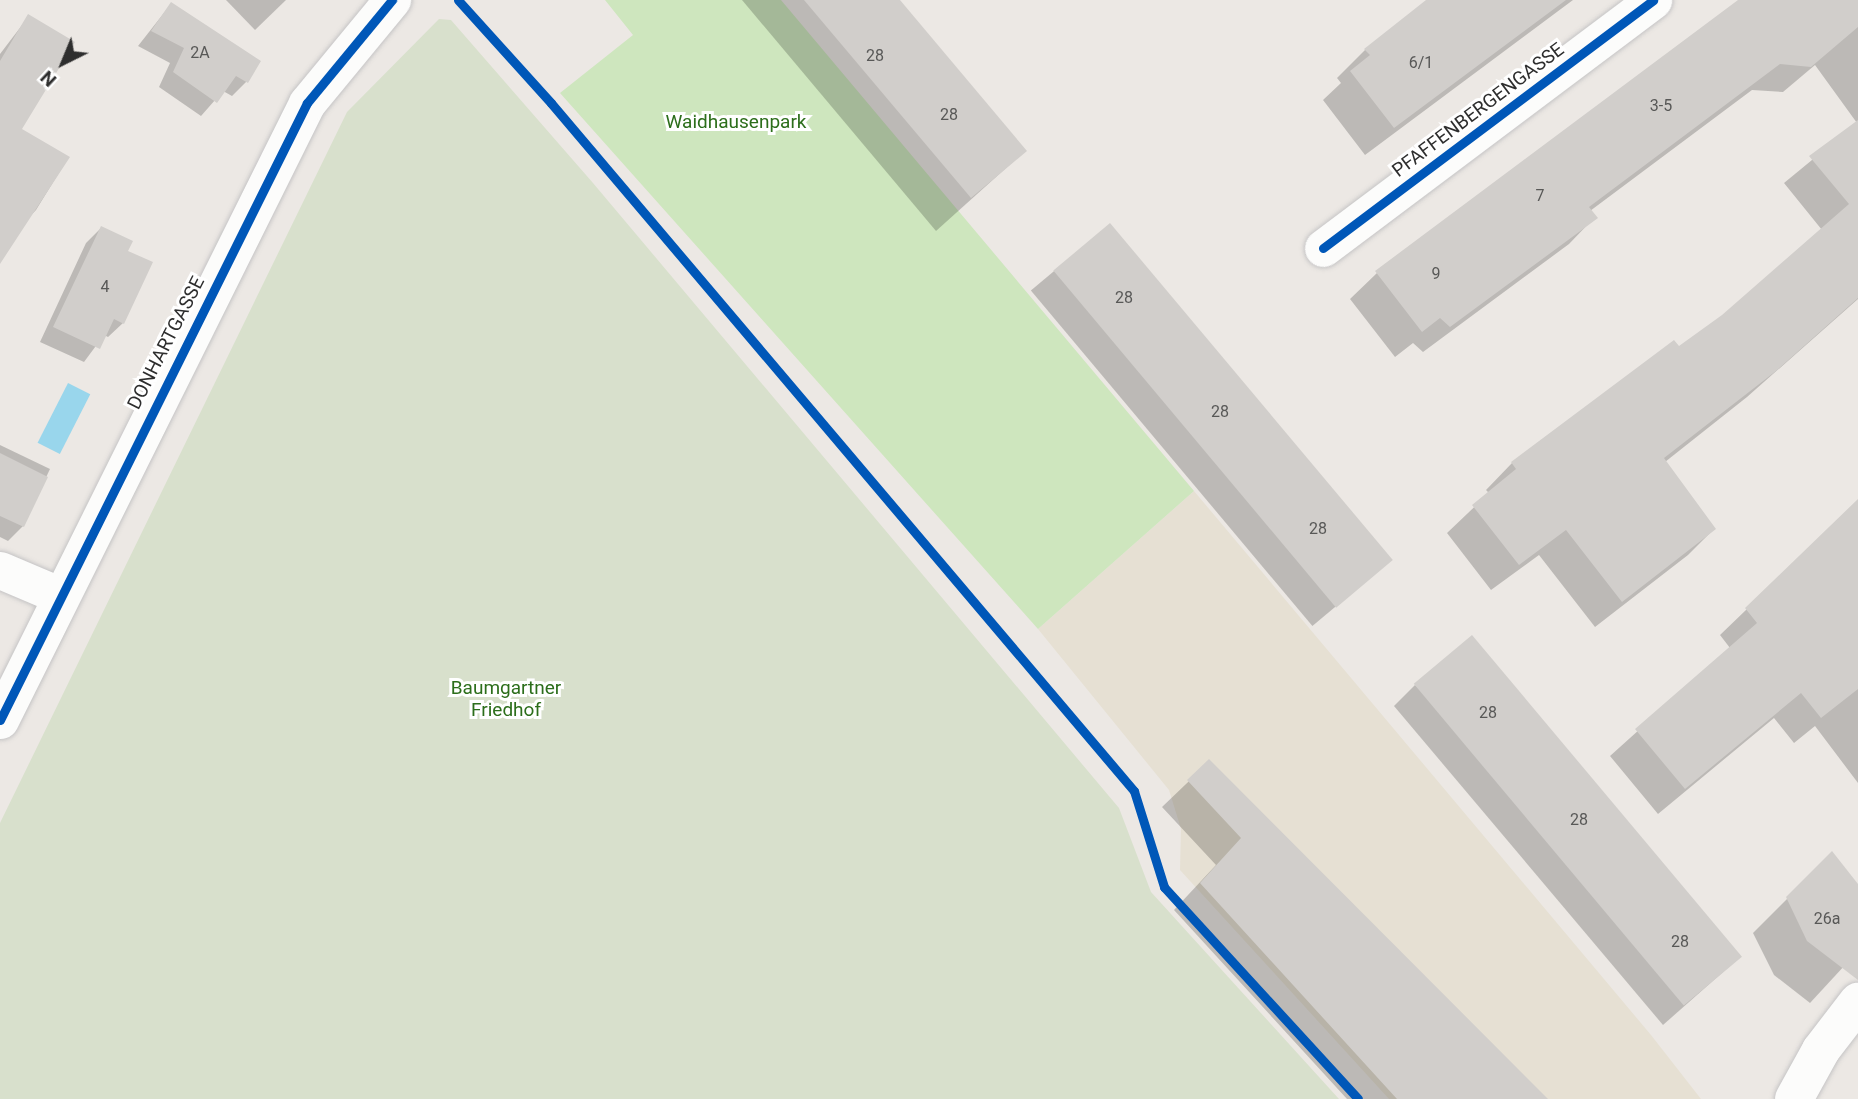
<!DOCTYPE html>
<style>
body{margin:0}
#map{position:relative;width:1858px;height:1099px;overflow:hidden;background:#ece8e4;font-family:Roboto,sans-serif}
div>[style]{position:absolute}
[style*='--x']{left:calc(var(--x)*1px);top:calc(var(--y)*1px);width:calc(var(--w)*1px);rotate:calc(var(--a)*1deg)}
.education>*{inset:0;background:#e6e0d3}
.green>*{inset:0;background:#cee6be}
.cemetery>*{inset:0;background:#d8e0cc}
.water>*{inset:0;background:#99d6ec;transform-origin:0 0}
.shadow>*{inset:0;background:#0003;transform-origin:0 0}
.building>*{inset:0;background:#d1cecb;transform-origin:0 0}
.roads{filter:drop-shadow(0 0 2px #c5c4c5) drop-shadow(0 0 2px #c5c4c5)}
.street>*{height:37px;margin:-18.5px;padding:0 18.5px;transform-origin:18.5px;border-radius:18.5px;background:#fcfcfb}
.secondary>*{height:38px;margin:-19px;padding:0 19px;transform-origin:19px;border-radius:19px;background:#fcfcfb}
.cycleway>*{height:9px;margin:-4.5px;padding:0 4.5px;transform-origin:4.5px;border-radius:4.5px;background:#0057b8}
span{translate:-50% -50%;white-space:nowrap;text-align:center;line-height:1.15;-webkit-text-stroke:6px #fff;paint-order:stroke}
.number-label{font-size:16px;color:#585857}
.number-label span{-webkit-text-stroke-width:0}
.street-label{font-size:19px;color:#2e2e2e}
.park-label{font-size:19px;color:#2c6e1b}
.north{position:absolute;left:28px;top:28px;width:70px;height:70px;-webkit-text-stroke:5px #fff;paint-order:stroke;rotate:223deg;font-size:19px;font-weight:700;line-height:28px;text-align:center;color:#2e2e2e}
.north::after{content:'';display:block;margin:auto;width:24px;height:32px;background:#2e2e2e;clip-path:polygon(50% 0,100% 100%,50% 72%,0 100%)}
</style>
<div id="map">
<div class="education">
<i style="clip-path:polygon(1194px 491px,1651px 1035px,1701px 1099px,1389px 1099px,1180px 870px,1181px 829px,1169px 790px,1038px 629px)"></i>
</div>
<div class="green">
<i style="clip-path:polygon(605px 0,781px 0,1194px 491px,1038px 629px,560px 93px,633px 35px)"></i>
</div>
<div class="cemetery">
<i style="clip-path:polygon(439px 19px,451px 20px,593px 183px,1119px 808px,1151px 892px,1339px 1099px,0 1099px,0 823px,347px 112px)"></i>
</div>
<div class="water">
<i style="left:68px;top:383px;width:25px;height:67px;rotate:27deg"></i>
</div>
<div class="shadow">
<i style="clip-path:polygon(226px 0,286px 0,255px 30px)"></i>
<i style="clip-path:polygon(742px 0,898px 0,1025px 151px,936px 231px)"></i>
<i style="clip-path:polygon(1428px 0,1573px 0,1365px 155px,1323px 100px,1341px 83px,1337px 78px,1365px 50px)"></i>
<i style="clip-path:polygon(1741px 0,1858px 0,1858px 299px,1747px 397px,1665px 462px,1714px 529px,1688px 555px,1595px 627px,1539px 555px,1491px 590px,1447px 533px,1489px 493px,1486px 490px,1512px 463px,1723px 317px,1822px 230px,1784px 183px,1857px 123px,1815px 65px,1783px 92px,1752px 90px,1590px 211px,1595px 217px,1569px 244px,1423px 352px,1413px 343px,1395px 357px,1350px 299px,1377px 273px)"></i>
<i style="clip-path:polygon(171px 4px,247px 81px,232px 96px,223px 91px,201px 116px,159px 87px,170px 63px,138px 46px)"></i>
<i style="clip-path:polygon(29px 16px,20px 129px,68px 158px,36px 210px,22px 225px,0 218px,0 54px)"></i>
<i style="left:1109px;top:225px;width:438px;height:102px;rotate:50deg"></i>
<i style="clip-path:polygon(101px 228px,126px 252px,123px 323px,108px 337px,104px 335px,84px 362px,40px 342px,86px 243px)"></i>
<i style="clip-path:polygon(0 445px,50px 469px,23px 526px,8px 541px,0 537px)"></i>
<i style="clip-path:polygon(1858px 502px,1858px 783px,1815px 726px,1794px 743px,1774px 718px,1658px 814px,1610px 756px,1730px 648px,1720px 635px)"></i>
<i style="clip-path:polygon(1415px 685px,1740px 957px,1663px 1025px,1394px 706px)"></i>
<i style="clip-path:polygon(1209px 762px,1546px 1099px,1347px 1099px,1174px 910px,1216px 865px,1162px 807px)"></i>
<i style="clip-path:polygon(1832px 854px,1858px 886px,1858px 951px,1810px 1003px,1774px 975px,1753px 933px)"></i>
</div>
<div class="building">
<i style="clip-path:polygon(804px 0,900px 0,1027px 151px,971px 198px)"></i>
<i style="clip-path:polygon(1426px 0,1566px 0,1394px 128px,1350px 71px,1370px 55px,1364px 49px)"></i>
<i style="clip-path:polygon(1738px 0,1858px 0,1858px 27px,1811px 67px,1780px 64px,1589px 207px,1598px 218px,1450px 327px,1440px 318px,1422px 332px,1375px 271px)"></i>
<i style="clip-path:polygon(171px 2px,261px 61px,248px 83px,236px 76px,217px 103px,173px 72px,184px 48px,151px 31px)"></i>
<i style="clip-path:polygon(28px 14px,75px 42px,22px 129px,70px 157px,0 264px,0 61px)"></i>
<i style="clip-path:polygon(1858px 120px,1858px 298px,1776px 371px,1664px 458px,1716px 529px,1622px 602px,1566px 530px,1519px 565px,1472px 505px,1516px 469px,1511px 462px,1674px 340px,1679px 346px,1722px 315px,1849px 204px,1809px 156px)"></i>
<i style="left:1110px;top:223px;width:440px;height:74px;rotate:50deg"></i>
<i style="clip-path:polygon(101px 226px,133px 241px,128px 251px,153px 262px,124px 324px,114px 319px,100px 349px,53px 327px)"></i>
<i style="clip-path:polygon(0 453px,48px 477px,24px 527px,0 516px)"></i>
<i style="clip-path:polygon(1858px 499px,1858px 689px,1821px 718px,1801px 693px,1685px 789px,1635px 729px,1757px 623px,1745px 608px)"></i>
<i style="left:1472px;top:635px;width:420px;height:76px;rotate:50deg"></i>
<i style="clip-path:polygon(1209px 759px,1548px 1099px,1397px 1099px,1200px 883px,1241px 838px,1187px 780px)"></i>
<i style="clip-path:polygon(1832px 851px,1858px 884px,1858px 980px,1807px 941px,1786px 897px)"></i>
</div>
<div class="roads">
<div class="street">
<i style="--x:1323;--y:248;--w:413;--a:-36.9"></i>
<i style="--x:0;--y:570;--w:64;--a:23"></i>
<i style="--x:0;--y:720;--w:689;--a:-63.55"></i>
<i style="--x:307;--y:103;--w:134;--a:-50.5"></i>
</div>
<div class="secondary">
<i style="--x:1794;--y:1099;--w:56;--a:-61.1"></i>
<i style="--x:1821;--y:1050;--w:61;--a:-52.4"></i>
</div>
</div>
<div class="cycleway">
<i style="--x:458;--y:0;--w:139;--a:47.9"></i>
<i style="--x:551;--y:103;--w:902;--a:49.72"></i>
<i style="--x:1134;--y:791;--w:101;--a:72.6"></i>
<i style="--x:1164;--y:887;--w:287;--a:47.5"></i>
<i style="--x:1323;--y:248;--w:413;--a:-36.9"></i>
<i style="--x:0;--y:720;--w:689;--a:-63.55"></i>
<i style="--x:307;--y:103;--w:134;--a:-50.5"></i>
</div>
<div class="number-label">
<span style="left:200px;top:53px">2A</span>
<span style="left:875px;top:56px">28</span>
<span style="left:1421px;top:63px">6/1</span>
<span style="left:1661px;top:106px">3-5</span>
<span style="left:949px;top:115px">28</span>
<span style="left:1540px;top:196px">7</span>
<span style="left:1436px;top:274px">9</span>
<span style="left:105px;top:287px">4</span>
<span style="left:1124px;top:298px">28</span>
<span style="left:1220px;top:412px">28</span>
<span style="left:1318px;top:529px">28</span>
<span style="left:1488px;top:713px">28</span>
<span style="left:1579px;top:820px">28</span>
<span style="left:1827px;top:919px">26a</span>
<span style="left:1680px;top:942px">28</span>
</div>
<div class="street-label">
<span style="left:1478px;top:110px;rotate:-37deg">PFAFFENBERGENGASSE</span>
<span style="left:166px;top:343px;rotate:-63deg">DONHARTGASSE</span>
</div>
<div class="park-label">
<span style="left:736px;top:122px">Waidhausenpark</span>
<span style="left:506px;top:699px">Baumgartner<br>Friedhof</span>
</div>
<div class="north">N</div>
</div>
